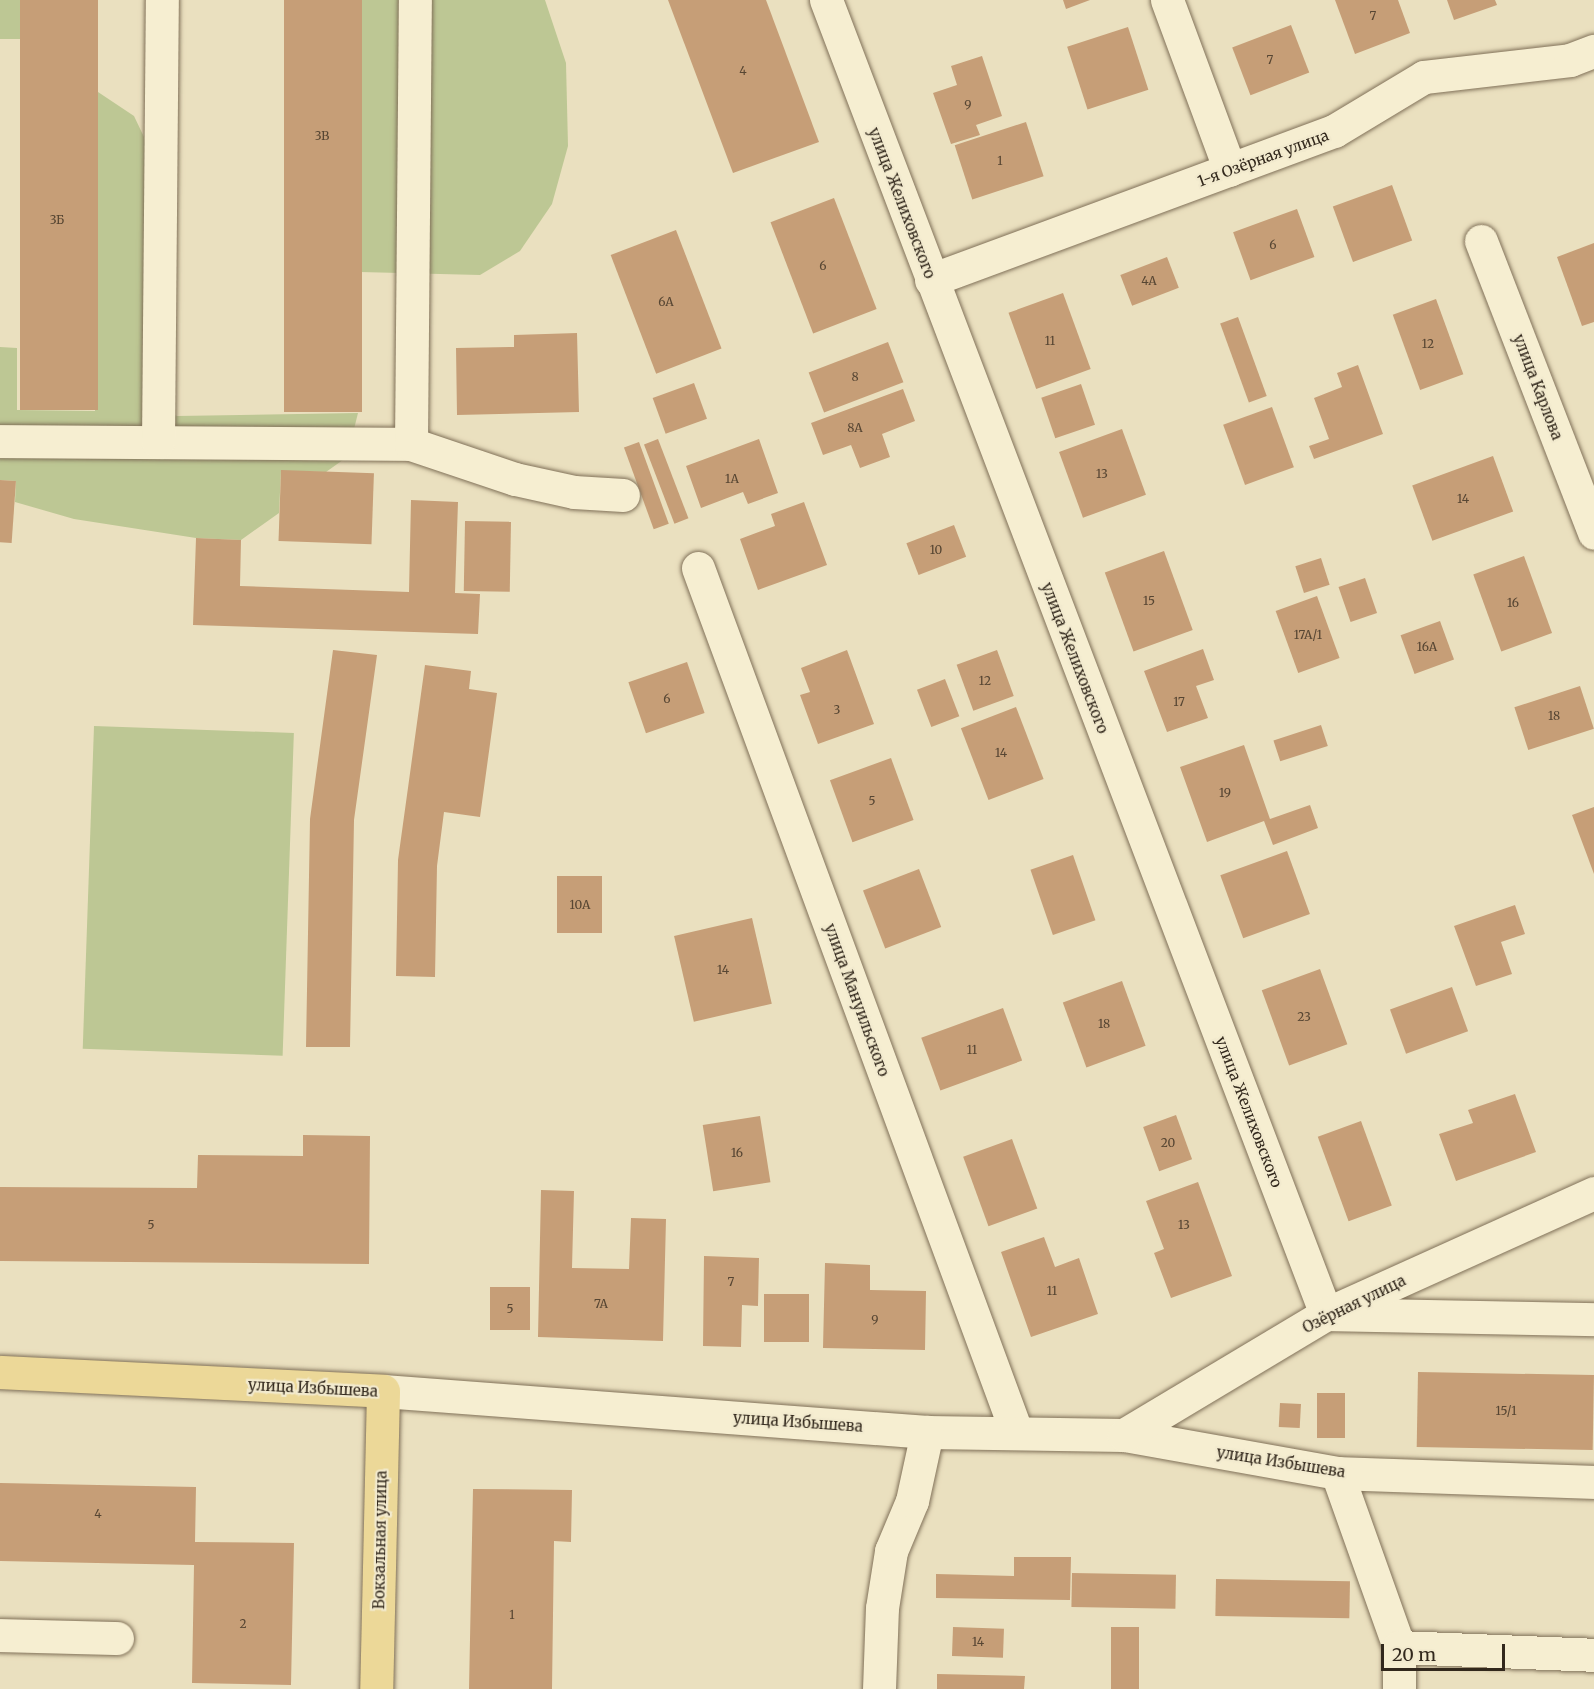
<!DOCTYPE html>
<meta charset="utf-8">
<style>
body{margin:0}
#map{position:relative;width:1594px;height:1689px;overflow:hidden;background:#eae0bf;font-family:Merriweather,serif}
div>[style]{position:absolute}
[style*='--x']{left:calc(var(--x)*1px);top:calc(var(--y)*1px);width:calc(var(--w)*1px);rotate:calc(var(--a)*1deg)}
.green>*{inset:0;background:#bdc794;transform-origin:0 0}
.building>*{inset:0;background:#c69e77;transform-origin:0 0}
.roads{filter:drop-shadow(0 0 2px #817159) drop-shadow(0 0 2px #817159)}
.minor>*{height:33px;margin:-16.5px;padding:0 16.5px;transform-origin:16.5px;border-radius:16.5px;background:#f6eed1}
.major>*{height:33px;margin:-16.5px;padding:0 16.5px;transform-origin:16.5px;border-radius:16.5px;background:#ecd898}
span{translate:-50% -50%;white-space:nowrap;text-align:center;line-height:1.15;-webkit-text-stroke:4.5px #f2eace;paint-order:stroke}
.number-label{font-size:12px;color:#574633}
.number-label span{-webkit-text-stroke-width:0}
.street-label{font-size:15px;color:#32281c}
.scale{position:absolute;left:1381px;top:1644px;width:124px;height:27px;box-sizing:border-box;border:3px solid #32281c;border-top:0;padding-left:8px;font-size:18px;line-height:21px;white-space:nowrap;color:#32281c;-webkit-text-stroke:4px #f2eace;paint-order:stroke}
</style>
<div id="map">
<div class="green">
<i style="left:0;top:0;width:20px;height:39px"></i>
<i style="clip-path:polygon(362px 0,545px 0,566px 63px,568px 146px,552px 204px,520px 251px,480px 275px,360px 272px)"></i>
<i style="clip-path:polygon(98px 92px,134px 116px,154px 158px,148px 398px,177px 416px,358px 413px,347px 457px,326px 472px,281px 471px,279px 513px,241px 540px,196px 538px,74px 519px,15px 502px,16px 481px,0 480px,0 347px,17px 348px,17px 410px,95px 411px)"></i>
<i style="left:94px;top:726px;width:200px;height:323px;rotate:2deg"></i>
</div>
<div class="building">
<i style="left:20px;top:0;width:78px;height:410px"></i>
<i style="left:284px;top:0;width:78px;height:412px"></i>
<i style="clip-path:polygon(668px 0,766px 0,819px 142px,733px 173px)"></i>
<i style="clip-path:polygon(1063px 0,1090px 0,1066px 9px)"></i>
<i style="clip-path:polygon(1335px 0,1398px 0,1410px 33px,1355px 54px)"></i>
<i style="clip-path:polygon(1447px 0,1495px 0,1497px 5px,1454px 20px)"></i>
<i style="left:1291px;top:25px;width:51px;height:63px;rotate:69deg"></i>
<i style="left:1128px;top:27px;width:66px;height:64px;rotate:72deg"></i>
<i style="clip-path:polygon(982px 56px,1002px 116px,976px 125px,980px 135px,951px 144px,933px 93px,957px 85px,951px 66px)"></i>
<i style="left:1026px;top:122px;width:57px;height:75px;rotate:72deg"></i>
<i style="left:1392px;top:185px;width:59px;height:63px;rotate:70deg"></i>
<i style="left:834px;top:198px;width:119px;height:68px;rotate:69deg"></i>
<i style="left:1297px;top:209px;width:51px;height:68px;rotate:70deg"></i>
<i style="left:676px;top:230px;width:127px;height:70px;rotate:69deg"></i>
<i style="clip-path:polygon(1594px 243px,1594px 322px,1582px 326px,1557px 257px)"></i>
<i style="left:1167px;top:257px;width:33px;height:50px;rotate:69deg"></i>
<i style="left:1063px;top:293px;width:81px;height:58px;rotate:70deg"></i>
<i style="left:1436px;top:299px;width:80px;height:46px;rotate:70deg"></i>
<i style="left:1238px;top:317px;width:84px;height:19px;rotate:70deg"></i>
<i style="clip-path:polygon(577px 333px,579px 412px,457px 415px,456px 348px,514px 347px,514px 335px)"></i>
<i style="left:888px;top:342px;width:43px;height:85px;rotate:69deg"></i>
<i style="clip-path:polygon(1358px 365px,1383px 434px,1314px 459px,1309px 446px,1329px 439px,1314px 398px,1342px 387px,1337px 373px)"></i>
<i style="left:694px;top:383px;width:38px;height:44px;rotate:70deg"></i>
<i style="left:1081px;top:384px;width:43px;height:42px;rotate:71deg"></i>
<i style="clip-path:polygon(903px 389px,915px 421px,882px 434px,890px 457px,860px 468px,851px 445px,823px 455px,811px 423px)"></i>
<i style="left:1272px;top:407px;width:64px;height:52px;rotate:70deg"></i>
<i style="left:1122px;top:429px;width:70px;height:67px;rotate:70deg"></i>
<i style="left:658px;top:439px;width:85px;height:15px;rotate:69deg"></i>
<i style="clip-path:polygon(759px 439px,778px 493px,748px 504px,743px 492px,701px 508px,686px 466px)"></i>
<i style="left:639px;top:442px;width:87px;height:16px;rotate:70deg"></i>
<i style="left:1493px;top:456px;width:59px;height:86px;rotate:70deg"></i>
<i style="left:281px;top:470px;width:93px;height:71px;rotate:2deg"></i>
<i style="left:0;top:480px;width:16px;height:62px;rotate:4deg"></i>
<i style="clip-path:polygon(411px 500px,458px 502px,455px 593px,480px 594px,478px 634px,193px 625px,196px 538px,241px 540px,240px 586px,409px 592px)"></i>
<i style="clip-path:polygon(804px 502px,827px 565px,758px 590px,740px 539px,775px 526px,771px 514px)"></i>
<i style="left:465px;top:521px;width:46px;height:70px;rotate:1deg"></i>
<i style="left:954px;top:525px;width:34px;height:51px;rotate:69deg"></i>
<i style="left:1164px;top:551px;width:84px;height:63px;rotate:70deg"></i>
<i style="left:1524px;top:556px;width:82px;height:54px;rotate:70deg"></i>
<i style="left:1321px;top:558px;width:28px;height:27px;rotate:72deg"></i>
<i style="left:1365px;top:578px;width:37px;height:28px;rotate:71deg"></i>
<i style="left:1317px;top:596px;width:66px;height:44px;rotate:70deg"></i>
<i style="left:1440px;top:621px;width:41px;height:42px;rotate:70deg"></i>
<i style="clip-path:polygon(1203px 649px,1214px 680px,1196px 686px,1208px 718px,1167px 732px,1144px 671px)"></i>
<i style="clip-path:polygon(333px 650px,377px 655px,354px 820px,350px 1047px,306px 1047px,310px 819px)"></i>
<i style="clip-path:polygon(847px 650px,874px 724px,818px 744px,800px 695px,810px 692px,801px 668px)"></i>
<i style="left:997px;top:650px;width:49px;height:43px;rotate:70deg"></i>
<i style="left:687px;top:662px;width:54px;height:62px;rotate:71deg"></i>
<i style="clip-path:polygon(425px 665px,471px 671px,469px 689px,497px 693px,480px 817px,444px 812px,437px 866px,435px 977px,396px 976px,398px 860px)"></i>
<i style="left:945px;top:679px;width:40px;height:30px;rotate:69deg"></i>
<i style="left:1580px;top:686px;width:45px;height:69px;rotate:72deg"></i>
<i style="left:1016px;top:707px;width:77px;height:59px;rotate:69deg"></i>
<i style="left:1321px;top:725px;width:22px;height:50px;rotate:72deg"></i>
<i style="clip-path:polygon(1244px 745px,1270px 819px,1310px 805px,1318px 828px,1273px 845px,1264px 821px,1207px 842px,1180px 767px)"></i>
<i style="left:891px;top:758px;width:66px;height:65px;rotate:70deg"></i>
<i style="clip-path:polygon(1594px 807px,1594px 874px,1572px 815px)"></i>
<i style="left:1287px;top:851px;width:67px;height:71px;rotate:70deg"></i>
<i style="left:1073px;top:855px;width:69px;height:45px;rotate:71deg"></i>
<i style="left:919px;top:869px;width:62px;height:60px;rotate:69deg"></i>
<i style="left:602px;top:876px;width:57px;height:45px;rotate:90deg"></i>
<i style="clip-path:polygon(1515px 905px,1525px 934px,1501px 942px,1512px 974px,1476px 986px,1454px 926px)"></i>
<i style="left:752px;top:918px;width:88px;height:80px;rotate:77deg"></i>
<i style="left:1320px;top:969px;width:80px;height:62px;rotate:70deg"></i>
<i style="left:1122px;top:981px;width:69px;height:63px;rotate:70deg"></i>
<i style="left:1452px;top:987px;width:47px;height:66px;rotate:70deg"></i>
<i style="left:1003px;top:1008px;width:56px;height:87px;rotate:70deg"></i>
<i style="clip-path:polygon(1515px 1094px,1536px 1152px,1456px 1181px,1439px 1134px,1473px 1123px,1468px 1110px)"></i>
<i style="left:1176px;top:1115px;width:47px;height:35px;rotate:70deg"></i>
<i style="left:760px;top:1116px;width:67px;height:58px;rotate:81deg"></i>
<i style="left:1361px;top:1121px;width:90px;height:46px;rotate:70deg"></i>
<i style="clip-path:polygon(303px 1135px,370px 1136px,369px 1264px,0 1261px,0 1187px,197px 1188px,198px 1155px,303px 1156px)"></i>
<i style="left:1012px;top:1139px;width:74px;height:52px;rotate:70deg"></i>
<i style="clip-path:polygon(1198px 1182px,1232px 1276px,1171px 1298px,1154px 1253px,1164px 1249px,1146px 1201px)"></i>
<i style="clip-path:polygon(541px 1190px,574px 1191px,572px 1268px,629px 1269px,631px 1218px,666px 1219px,663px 1341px,538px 1337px)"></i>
<i style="clip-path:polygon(1044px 1237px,1055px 1267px,1079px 1258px,1098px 1314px,1031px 1337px,1001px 1252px)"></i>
<i style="clip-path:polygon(704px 1256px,759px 1258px,758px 1306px,742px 1305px,741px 1347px,703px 1346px)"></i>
<i style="clip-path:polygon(825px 1263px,870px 1265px,870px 1290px,926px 1291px,925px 1350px,823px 1348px)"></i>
<i style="left:490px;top:1287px;width:40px;height:43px"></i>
<i style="left:764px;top:1294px;width:45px;height:48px"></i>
<i style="left:1418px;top:1372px;width:176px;height:75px;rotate:1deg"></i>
<i style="left:1317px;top:1393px;width:28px;height:45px"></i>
<i style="left:1280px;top:1403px;width:21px;height:24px;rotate:3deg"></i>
<i style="clip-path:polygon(0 1483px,196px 1487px,195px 1542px,294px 1543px,291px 1685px,192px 1683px,194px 1565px,0 1561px)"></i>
<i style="clip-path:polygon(473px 1489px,572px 1490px,571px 1542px,554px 1541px,552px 1689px,469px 1689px)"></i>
<i style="clip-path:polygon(1014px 1557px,1071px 1557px,1070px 1600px,936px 1598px,936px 1574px,1014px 1576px)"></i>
<i style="left:1072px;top:1573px;width:104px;height:34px;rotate:1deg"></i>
<i style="left:1216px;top:1579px;width:134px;height:37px;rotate:1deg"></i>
<i style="left:953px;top:1627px;width:51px;height:29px;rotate:2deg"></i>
<i style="left:1111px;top:1627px;width:28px;height:62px"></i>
<i style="clip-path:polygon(937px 1674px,1025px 1676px,1024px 1689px,937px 1689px)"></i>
</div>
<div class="roads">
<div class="minor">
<i style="--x:826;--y:0;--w:1406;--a:69.17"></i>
<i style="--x:1326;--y:1314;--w:268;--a:1.1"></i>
<i style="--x:1167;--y:0;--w:181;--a:69.7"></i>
<i style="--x:1481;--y:241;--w:313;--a:68.8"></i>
<i style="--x:931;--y:280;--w:430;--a:-20.3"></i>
<i style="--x:1334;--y:131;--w:105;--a:-31"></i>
<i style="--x:1424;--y:77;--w:147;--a:-6.6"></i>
<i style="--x:1570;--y:60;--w:26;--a:-21"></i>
<i style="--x:0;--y:441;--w:411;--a:0.4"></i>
<i style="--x:411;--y:444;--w:444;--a:-89.5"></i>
<i style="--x:158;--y:442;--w:442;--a:-89.5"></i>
<i style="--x:411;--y:444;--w:110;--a:18.6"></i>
<i style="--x:515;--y:479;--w:60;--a:12.4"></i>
<i style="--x:574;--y:492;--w:49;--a:3.5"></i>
<i style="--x:698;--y:568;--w:920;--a:69.77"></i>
<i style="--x:383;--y:1391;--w:546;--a:4.31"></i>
<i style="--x:927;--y:1432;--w:197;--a:0.9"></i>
<i style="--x:1124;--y:1435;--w:216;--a:10.1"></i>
<i style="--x:1337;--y:1473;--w:257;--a:2"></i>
<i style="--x:1124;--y:1435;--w:235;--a:-30.9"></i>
<i style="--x:1326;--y:1314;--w:294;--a:-24.3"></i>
<i style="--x:1337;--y:1473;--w:185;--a:70.4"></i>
<i style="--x:1399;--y:1647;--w:42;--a:90"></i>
<i style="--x:0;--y:1635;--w:117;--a:1.5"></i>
<i style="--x:1399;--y:1647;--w:195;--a:2.3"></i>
<i style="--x:879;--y:1689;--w:81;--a:-87.9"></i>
<i style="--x:882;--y:1608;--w:58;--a:-81"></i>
<i style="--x:891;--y:1551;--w:54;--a:-67.2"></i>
<i style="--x:912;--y:1501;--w:71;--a:-77.7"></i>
</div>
<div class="major">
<i style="--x:0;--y:1372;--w:383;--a:2.8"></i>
<i style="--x:383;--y:1391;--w:298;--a:91.3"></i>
</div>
</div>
<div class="number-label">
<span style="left:1373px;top:16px">7</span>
<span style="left:1270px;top:60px">7</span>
<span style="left:743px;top:71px">4</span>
<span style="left:968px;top:105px">9</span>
<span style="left:322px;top:136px">3В</span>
<span style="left:1000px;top:161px">1</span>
<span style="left:57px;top:220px">3Б</span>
<span style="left:1273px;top:245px">6</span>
<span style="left:823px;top:266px">6</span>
<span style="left:1149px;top:281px">4А</span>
<span style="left:666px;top:302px">6А</span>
<span style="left:1050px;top:341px">11</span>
<span style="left:1428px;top:344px">12</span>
<span style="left:855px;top:377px">8</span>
<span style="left:855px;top:428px">8А</span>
<span style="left:1102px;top:474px">13</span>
<span style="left:732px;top:479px">1А</span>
<span style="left:1463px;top:499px">14</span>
<span style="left:936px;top:550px">10</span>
<span style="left:1149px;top:601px">15</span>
<span style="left:1513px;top:603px">16</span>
<span style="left:1308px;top:635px">17А/1</span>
<span style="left:1427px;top:647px">16А</span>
<span style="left:985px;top:681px">12</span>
<span style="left:667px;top:699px">6</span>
<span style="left:1179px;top:702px">17</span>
<span style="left:837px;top:710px">3</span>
<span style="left:1554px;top:716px">18</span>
<span style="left:1001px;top:753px">14</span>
<span style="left:1225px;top:793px">19</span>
<span style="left:872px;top:801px">5</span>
<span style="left:580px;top:905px">10А</span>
<span style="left:723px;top:970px">14</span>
<span style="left:1304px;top:1017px">23</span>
<span style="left:1104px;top:1024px">18</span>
<span style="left:972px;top:1050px">11</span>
<span style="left:1168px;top:1143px">20</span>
<span style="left:737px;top:1153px">16</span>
<span style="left:151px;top:1225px">5</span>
<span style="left:1184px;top:1225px">13</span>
<span style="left:731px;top:1282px">7</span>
<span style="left:1052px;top:1291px">11</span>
<span style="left:601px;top:1304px">7А</span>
<span style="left:510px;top:1309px">5</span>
<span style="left:875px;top:1320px">9</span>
<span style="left:1506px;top:1411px">15/1</span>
<span style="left:98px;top:1514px">4</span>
<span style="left:512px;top:1615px">1</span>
<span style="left:243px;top:1624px">2</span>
<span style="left:978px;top:1642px">14</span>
</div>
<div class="street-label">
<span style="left:1263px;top:158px;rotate:-20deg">1-я Озёрная улица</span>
<span style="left:902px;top:203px;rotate:69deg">улица Желиховского</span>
<span style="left:1538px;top:387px;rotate:69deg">улица Карлова</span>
<span style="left:1075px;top:658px;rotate:69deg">улица Желиховского</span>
<span style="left:857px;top:1000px;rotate:70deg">улица Мануильского</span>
<span style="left:1249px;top:1112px;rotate:69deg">улица Желиховского</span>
<span style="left:1354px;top:1304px;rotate:-26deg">Озёрная улица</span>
<span style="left:313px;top:1388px;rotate:3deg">улица Избышева</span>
<span style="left:798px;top:1422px;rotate:4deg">улица Избышева</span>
<span style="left:1281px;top:1462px;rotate:9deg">улица Избышева</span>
<span style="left:380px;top:1540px;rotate:-89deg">Вокзальная улица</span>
</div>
<div class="scale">20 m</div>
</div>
